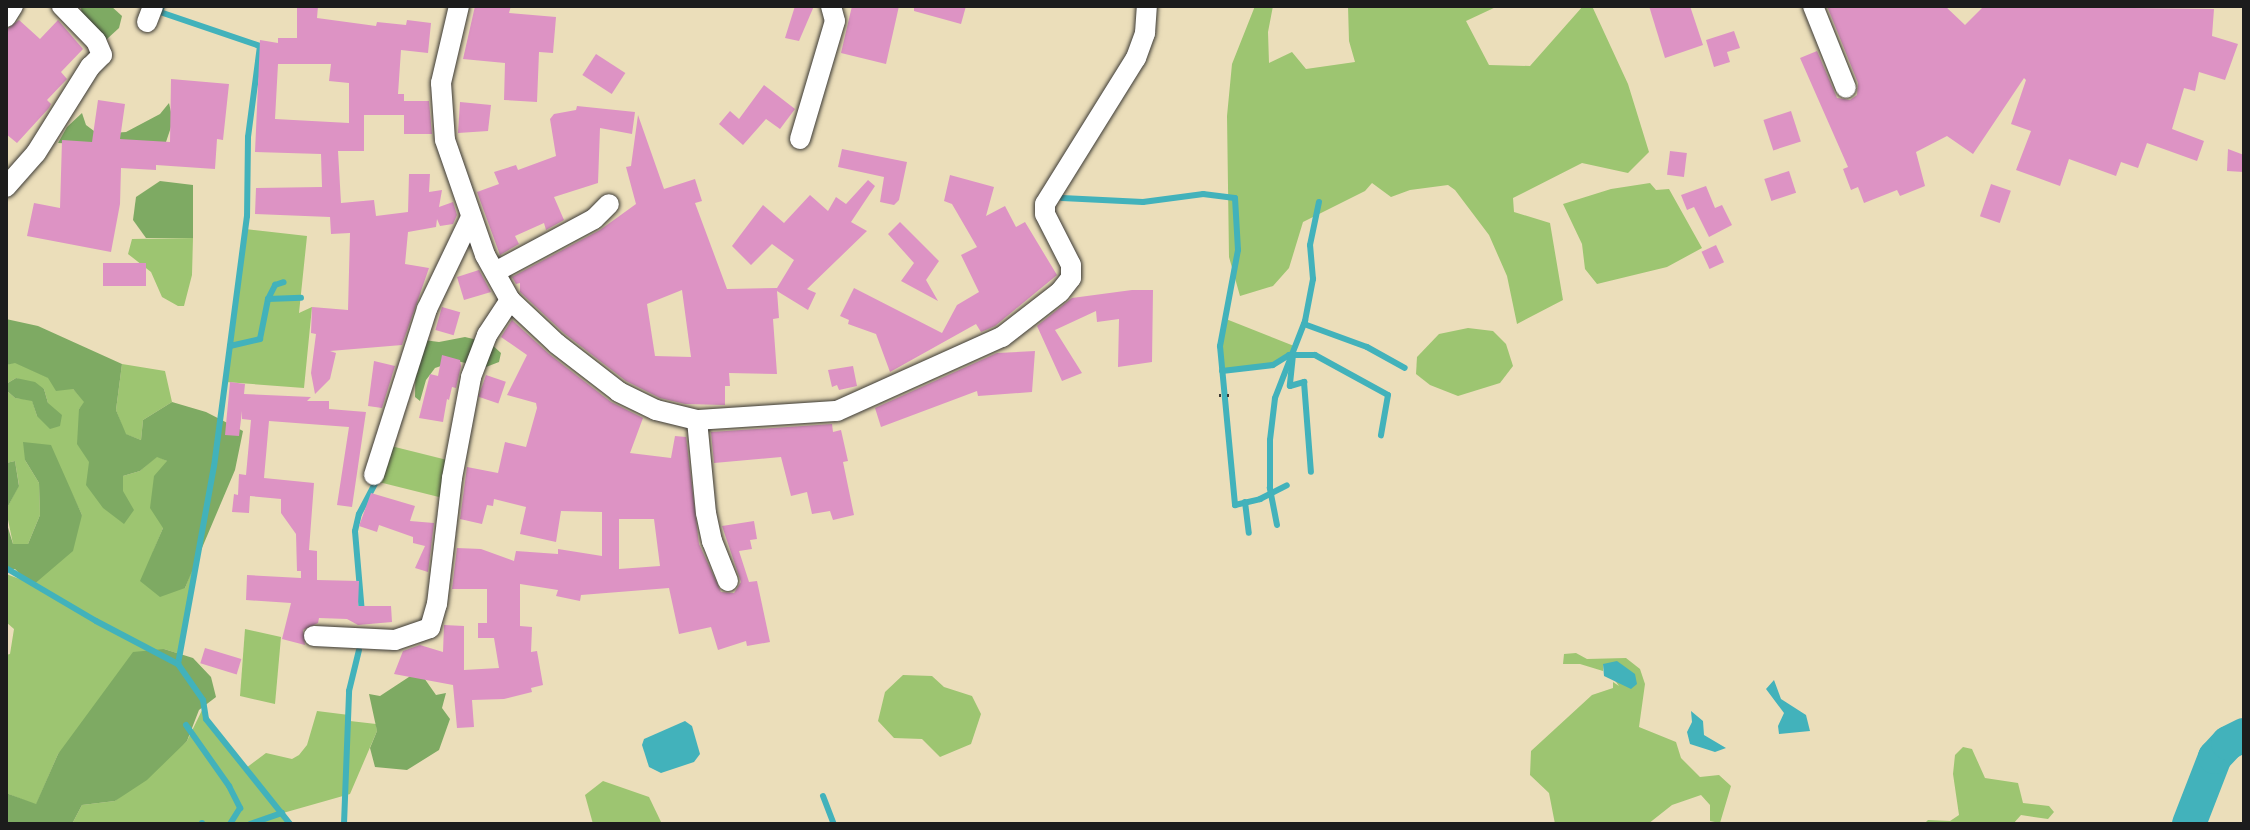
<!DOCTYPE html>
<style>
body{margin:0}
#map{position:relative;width:2250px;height:830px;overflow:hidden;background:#ebdeba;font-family:"Playpen Sans",sans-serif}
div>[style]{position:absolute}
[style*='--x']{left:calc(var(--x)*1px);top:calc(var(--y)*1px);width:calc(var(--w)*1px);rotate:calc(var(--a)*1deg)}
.green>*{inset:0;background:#9dc571;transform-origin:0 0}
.forest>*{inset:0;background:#7eaa63}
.water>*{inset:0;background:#42b2bb}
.stream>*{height:6px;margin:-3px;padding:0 3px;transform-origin:3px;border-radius:3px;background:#42b2bb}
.river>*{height:34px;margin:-17px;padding:0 17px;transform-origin:17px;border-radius:17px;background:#42b2bb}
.building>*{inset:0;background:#dd93c4;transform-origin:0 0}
.path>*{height:3px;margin-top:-1.5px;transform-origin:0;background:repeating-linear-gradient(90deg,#3b3934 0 2px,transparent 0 8px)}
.roads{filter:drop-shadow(0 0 2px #3b3934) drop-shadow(0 0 2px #3b3934)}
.street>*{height:20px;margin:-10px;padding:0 10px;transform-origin:10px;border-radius:10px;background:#fff}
span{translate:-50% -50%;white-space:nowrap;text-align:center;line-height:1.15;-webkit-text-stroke:8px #f7f3e8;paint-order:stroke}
.frame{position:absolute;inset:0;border:8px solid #1c1c1c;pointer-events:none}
</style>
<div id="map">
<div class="green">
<i style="clip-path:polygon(1255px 6px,1273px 6px,1268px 32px,1269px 63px,1292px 52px,1306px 69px,1355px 62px,1349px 41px,1348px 6px,1498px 6px,1466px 21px,1489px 65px,1530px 66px,1583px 6px,1592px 6px,1628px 84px,1649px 152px,1628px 173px,1582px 163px,1513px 198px,1514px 212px,1550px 223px,1563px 300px,1517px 324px,1507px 276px,1489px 235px,1455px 190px,1448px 185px,1410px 190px,1391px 197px,1372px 183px,1365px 191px,1303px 222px,1289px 268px,1273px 286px,1240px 296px,1229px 257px,1227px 116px,1232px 64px)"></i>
<i style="clip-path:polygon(1650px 183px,1656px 190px,1669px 189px,1702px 248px,1667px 267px,1597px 284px,1585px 269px,1582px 244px,1563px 204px,1611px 189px)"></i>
<i style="clip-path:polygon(245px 229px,307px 236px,299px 313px,312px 307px,304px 388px,226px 382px)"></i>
<i style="clip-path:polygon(193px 238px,192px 275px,184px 306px,178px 306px,162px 297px,151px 272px,128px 254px,132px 239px)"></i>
<i style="clip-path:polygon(1226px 319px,1294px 346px,1289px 355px,1273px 365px,1222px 371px,1220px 346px)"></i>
<i style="clip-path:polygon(1468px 328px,1493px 331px,1506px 344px,1513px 366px,1500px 383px,1458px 396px,1430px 385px,1416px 374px,1417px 357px,1439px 334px)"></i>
<i style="clip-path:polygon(15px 362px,73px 389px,85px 402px,79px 409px,134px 510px,123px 491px,123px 476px,140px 471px,157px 456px,167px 461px,163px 528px,153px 552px,185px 588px,197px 557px,180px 654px,164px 649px,58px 754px,36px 805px,6px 793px,6px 655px,10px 654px,14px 629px,6px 622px,6px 574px,31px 583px,82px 515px,65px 479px,25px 460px,39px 483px,40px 515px,28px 544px,13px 544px,6px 510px,19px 485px,15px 461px,6px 463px,6px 390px,15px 398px,32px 400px,37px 416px,48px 403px,44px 389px,16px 378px,6px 384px,6px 365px)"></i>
<i style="clip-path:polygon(122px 364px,165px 371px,172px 402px,143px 420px,141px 440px,125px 434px,116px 410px)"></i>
<i style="left:387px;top:445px;width:64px;height:38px;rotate:14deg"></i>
<i style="clip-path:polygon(245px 629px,281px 637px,275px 704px,240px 696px)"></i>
<i style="clip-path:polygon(1576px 653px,1587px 659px,1626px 658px,1640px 669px,1645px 684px,1639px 727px,1676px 742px,1681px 758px,1700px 777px,1719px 775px,1731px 786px,1720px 823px,1710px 821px,1710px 805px,1701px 795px,1672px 805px,1648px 824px,1555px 824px,1549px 793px,1530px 775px,1531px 751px,1592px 695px,1613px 688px,1613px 682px,1619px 686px,1603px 664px,1603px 671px,1580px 664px,1563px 664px,1564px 654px)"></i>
<i style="clip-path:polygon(903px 675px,932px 676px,944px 687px,972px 696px,981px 714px,971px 744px,940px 757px,922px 739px,894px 738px,878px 721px,885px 692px)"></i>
<i style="clip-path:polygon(204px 706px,206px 719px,246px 768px,266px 753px,292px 759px,299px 755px,307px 745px,317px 711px,349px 715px,350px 721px,376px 724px,377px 731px,350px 794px,283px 813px,290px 824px,72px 824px,82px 805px,115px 801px,187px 741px)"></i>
<i style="clip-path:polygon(1963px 747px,1972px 749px,1985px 778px,2018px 783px,2023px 803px,2049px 806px,2054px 812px,2048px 819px,2021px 815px,2013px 824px,1924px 824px,1928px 820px,1950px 821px,1959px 815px,1953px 774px,1955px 755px)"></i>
<i style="clip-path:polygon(603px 781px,649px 797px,662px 824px,593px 824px,585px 795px)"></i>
</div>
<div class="forest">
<i style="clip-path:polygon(81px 6px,111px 6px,122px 16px,119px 28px,107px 39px,95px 35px,82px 20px)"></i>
<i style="clip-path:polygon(169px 103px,173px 121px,164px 148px,58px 143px,67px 127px,82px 113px,86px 125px,98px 134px,126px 132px,160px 114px)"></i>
<i style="clip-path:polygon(160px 181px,193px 185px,193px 238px,146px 238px,133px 220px,136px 197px)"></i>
<i style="clip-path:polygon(6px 319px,38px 326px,122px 364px,116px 410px,126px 434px,141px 440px,143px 420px,172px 402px,206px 412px,243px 431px,235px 470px,185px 588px,160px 597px,140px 581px,163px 528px,150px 508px,154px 476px,167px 461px,157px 457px,140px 471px,123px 476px,123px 491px,134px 510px,124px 524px,103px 508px,86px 485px,89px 462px,77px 444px,79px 409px,84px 402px,73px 389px,56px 391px,48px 378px,15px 363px,6px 365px)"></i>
<i style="clip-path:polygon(465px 337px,490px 343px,501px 353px,499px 362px,486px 367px,456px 361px,435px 368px,426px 380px,420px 401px,415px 397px,416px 339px,439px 342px)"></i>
<i style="clip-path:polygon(16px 378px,35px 382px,44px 389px,48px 403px,62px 415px,60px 426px,50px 429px,37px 416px,32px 401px,15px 398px,6px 390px,6px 384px)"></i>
<i style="clip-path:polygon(23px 442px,51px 445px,82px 515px,73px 551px,32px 586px,15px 569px,6px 569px,6px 521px,13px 544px,28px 544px,40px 515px,39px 483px,25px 460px)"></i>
<i style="clip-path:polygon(15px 461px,19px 486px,6px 510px,6px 463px)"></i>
<i style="clip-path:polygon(164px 649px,193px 658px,211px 677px,216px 697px,199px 710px,187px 741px,147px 780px,115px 801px,82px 805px,72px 824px,6px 824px,6px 793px,36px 804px,58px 754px,133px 652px)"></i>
<i style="clip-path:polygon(415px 673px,422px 675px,436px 695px,446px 693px,442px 708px,450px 719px,439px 750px,407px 770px,375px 767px,370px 748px,377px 731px,369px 694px,380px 696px)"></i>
</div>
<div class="water">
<i style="clip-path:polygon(1617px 661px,1635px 674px,1637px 684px,1631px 689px,1604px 676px,1603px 664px)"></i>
<i style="clip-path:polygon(1774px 680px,1781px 699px,1806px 715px,1810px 731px,1779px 734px,1778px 726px,1784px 713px,1766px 689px)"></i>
<i style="clip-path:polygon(1691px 711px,1703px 721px,1704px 735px,1726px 748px,1715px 752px,1690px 744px,1687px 732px,1692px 722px)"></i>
<i style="clip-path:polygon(685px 721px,692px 726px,700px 754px,694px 762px,661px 773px,649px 767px,642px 745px,644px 739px)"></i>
</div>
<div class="stream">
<i style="--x:162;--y:6;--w:6;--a:108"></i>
<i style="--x:160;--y:12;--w:106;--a:18.8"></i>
<i style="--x:260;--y:46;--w:92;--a:97.5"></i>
<i style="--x:248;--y:137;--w:79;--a:90.7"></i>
<i style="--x:247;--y:216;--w:252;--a:97.5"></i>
<i style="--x:214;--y:466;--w:201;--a:100.3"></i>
<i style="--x:1062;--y:198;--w:81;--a:2.8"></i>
<i style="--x:1143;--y:202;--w:61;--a:-7.6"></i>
<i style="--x:1203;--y:194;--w:32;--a:7"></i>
<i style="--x:1235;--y:198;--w:52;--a:86.7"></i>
<i style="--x:1238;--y:250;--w:98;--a:100.6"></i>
<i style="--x:1220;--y:346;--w:160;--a:84.6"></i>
<i style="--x:1235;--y:505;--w:26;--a:-13"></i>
<i style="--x:1260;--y:499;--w:30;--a:-27"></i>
<i style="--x:268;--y:299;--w:16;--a:-63"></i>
<i style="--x:275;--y:285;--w:9;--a:-18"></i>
<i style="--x:1304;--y:324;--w:67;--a:20.1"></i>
<i style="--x:1367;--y:347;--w:43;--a:28.9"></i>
<i style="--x:230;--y:346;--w:31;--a:-13"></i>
<i style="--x:260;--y:339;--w:41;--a:-78.7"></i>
<i style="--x:268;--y:299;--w:33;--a:-2"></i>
<i style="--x:1293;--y:355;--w:31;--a:96"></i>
<i style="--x:1290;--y:386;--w:15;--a:-16"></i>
<i style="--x:1304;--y:382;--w:90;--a:85.6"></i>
<i style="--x:1222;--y:371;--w:51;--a:-6.7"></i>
<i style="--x:1273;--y:365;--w:19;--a:-32"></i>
<i style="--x:1289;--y:355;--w:26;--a:0"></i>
<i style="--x:1315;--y:355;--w:83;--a:28.7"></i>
<i style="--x:1388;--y:395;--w:41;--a:99.9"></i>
<i style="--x:1245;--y:502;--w:31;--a:83"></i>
<i style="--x:1277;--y:525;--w:38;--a:-101"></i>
<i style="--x:1270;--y:488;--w:48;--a:-90"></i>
<i style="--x:1270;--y:440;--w:42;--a:-83.2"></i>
<i style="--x:1275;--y:398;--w:83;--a:-68.7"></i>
<i style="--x:1305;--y:321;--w:43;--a:-79.2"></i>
<i style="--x:1313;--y:279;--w:34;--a:-95"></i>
<i style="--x:1310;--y:245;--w:44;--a:-78.2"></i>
<i style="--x:6;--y:568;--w:104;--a:30.5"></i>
<i style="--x:96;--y:621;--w:93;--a:27.7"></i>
<i style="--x:178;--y:664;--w:44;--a:55.2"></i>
<i style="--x:203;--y:700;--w:19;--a:81"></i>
<i style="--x:206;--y:719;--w:134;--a:51.3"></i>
<i style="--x:362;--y:613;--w:82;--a:-94.9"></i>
<i style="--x:355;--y:531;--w:17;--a:-77"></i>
<i style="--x:359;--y:514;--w:41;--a:-62.2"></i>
<i style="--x:186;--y:725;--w:75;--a:54.8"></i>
<i style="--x:229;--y:786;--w:25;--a:63"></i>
<i style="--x:240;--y:808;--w:19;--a:122"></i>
<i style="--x:823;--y:796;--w:30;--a:69"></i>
<i style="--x:202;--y:824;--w:1;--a:-90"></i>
<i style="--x:250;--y:824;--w:34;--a:-19"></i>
<i style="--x:344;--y:824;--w:133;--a:-87.8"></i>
<i style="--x:349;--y:691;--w:42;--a:-76.3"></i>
</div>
<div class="river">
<i style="--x:2189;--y:824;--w:72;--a:-68.8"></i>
<i style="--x:2215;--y:757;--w:19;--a:-47"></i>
<i style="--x:2228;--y:743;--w:18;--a:-27"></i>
</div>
<div class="building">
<i style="clip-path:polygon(evenodd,297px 6px,318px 6px,317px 18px,376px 26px,377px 22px,406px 25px,407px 20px,431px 23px,428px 53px,401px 50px,398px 94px,404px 94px,404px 101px,429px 101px,432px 134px,404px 134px,404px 115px,364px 115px,364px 151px,338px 151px,341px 203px,374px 200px,376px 216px,408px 212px,409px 174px,430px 174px,429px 192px,442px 190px,439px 207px,453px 202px,457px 215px,453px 224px,440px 226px,437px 219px,436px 227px,408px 232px,405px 264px,429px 268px,402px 345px,330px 351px,336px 353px,330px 379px,315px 394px,311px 373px,316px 334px,311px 333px,312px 307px,348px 310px,350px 233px,331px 234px,330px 217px,255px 214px,256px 188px,322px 187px,321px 154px,255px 152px,260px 40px,278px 43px,278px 38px,297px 38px,297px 6px,278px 64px,331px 64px,329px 81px,349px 83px,349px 123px,275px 119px,278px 64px)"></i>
<i style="clip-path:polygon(475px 6px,511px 6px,509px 13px,556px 17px,553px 53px,539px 52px,537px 102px,504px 100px,505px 63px,463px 59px)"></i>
<i style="clip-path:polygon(795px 6px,814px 6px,799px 41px,785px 38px)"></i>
<i style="clip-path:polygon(852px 6px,899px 6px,886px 64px,841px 53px)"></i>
<i style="clip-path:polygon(914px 6px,966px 6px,961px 24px,914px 11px)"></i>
<i style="clip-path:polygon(1649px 6px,1690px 6px,1703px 45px,1665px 58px)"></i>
<i style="clip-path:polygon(1827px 6px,1945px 6px,1965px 25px,1984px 6px,2214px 9px,2212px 36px,2238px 44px,2225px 80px,2199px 72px,2195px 91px,2184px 88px,2172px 129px,2204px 141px,2197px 161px,2147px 143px,2138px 168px,2121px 162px,2116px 176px,2069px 159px,2060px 186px,2016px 170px,2031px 131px,2011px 124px,2026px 80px,2024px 78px,1973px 154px,1947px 136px,1916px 152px,1925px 186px,1900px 196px,1897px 190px,1864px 203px,1858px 187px,1851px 190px,1843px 169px,1848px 167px,1800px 58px,1817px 51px,1837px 98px,1850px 100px,1857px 95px,1858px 83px)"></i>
<i style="clip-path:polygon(19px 20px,40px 39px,58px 20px,83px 49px,61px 72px,67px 79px,47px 100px,51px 104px,49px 108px,17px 143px,6px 134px,6px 30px)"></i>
<i style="clip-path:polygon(1734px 31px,1740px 48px,1727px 52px,1730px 62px,1714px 67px,1706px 40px)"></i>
<i style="left:596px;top:54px;width:35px;height:25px;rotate:33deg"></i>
<i style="clip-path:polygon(171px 79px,229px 84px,223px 140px,217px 139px,215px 169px,156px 165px,156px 170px,121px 168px,120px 204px,111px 252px,27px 236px,34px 203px,60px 208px,62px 140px,92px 142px,98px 100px,125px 104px,120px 139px,170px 142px)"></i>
<i style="clip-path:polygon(764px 85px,795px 109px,780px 129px,766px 119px,743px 145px,719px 124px,730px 111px,739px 119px)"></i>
<i style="clip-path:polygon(460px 102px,491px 105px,488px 131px,458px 133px)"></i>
<i style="clip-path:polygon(577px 106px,635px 112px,632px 134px,600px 128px,598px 183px,554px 197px,564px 220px,546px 230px,544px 223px,515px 236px,519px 244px,500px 255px,477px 192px,499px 184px,494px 172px,516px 165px,518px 170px,556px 156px,550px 119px,554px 114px,576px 110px)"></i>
<i style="left:1791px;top:111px;width:32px;height:29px;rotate:72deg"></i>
<i style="clip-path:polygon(evenodd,638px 115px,664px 189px,695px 179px,702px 201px,695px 203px,727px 289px,777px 288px,794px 260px,772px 244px,751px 265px,732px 246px,763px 205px,784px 223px,810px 195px,828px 211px,836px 197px,846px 204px,868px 180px,875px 186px,851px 222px,867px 231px,807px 289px,816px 293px,808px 310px,777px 291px,779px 318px,773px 319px,777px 374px,729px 373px,730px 386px,725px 386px,725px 405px,685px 404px,660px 398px,626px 381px,565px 334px,520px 292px,520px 283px,516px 284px,512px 277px,600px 230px,636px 204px,626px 167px,631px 166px,638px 115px,682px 290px,691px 357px,655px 356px,647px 304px,682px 290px)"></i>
<i style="clip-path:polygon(842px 149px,907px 162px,899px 200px,894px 205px,880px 202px,884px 177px,838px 167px)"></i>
<i style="clip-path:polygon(2228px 149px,2244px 155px,2244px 172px,2227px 171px)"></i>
<i style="left:1670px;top:151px;width:17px;height:24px;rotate:7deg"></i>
<i style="left:1789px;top:171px;width:23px;height:26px;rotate:72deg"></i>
<i style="clip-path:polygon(950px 175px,994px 187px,986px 216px,1005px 206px,1016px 227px,1025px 222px,1057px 275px,995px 326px,981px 332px,976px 324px,890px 372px,876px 334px,848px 324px,849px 320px,840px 316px,854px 288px,942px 333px,957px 305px,979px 292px,961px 255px,977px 247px,952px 204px,944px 201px)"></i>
<i style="left:1991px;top:184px;width:21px;height:34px;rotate:19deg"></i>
<i style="clip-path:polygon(1706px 186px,1715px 208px,1722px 205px,1732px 225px,1709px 237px,1694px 207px,1687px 210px,1681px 195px)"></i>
<i style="clip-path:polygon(900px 222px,939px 261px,926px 280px,938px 301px,901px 281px,914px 263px,888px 234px)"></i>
<i style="left:1716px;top:245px;width:19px;height:16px;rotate:65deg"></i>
<i style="left:146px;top:263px;width:23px;height:43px;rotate:90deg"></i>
<i style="clip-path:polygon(479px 270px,491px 292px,464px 300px,457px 277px)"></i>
<i style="clip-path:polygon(1132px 290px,1153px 290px,1152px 362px,1118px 367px,1119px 319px,1097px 322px,1096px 311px,1055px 330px,1082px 373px,1062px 381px,1037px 326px,1072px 298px)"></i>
<i style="left:442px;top:307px;width:19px;height:24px;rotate:16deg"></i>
<i style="clip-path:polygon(evenodd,512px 320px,549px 354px,611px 402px,643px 418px,630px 453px,671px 458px,675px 436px,686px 437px,699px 544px,721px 592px,734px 593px,741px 582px,722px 526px,754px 521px,757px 539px,750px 540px,752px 549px,739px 551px,749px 582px,757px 581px,770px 642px,747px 646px,746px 641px,718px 650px,711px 627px,679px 634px,669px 588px,581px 595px,580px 601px,556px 596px,558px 590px,520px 584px,520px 626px,532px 627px,531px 652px,537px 651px,543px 685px,531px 688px,532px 692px,504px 699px,472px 700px,474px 727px,457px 728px,453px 685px,394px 674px,403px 651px,420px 645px,443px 652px,444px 625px,464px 626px,464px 670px,499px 668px,494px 638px,478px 638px,478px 623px,487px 623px,487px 589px,452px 589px,457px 548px,481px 549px,514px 561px,516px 551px,558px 554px,558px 549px,602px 556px,602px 512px,561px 511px,556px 542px,520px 534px,526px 507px,494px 499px,493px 506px,487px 505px,482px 524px,460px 519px,467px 467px,498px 473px,505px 442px,526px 447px,537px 408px,536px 403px,507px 395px,527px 355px,501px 337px,512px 320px,619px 519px,654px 519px,660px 566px,619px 569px,619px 519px)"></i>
<i style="clip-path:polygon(1035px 351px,1032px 392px,978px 396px,977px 391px,881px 427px,875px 408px,997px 353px)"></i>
<i style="clip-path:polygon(442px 355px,460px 360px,461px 366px,456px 388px,452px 387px,449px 400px,447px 399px,443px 422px,419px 418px,430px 374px,438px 376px)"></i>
<i style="clip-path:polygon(374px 361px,395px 366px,382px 408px,368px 406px)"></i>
<i style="clip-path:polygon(853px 366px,857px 386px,839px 390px,837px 385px,832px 387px,828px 370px)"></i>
<i style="left:486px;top:375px;width:21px;height:23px;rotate:19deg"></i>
<i style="clip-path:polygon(230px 382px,245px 384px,244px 394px,311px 397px,307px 401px,329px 401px,329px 409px,366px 412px,352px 507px,337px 505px,349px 427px,269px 421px,264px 478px,314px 483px,309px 550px,317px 551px,317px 580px,359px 581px,358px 606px,391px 606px,392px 622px,358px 625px,347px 619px,319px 618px,318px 623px,303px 630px,305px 645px,282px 639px,291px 603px,246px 600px,247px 575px,301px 578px,301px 571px,297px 571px,296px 534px,281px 513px,281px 499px,250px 496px,249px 513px,232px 512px,234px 494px,238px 495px,239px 474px,246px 475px,251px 420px,242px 419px,242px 411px,239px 436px,225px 435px)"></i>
<i style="clip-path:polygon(832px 424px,833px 432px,841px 430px,848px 461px,843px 462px,854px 515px,833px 520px,830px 511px,812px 514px,807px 492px,791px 496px,781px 457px,714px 463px,711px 432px)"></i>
<i style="clip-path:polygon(371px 493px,415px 506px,410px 521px,434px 523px,428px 572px,415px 568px,425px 546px,413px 543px,413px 537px,379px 525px,377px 532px,359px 526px)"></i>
<i style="left:205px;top:648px;width:38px;height:16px;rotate:17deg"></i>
</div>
<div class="path">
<i style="--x:1219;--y:395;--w:10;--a:0"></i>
</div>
<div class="roads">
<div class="street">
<i style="--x:459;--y:6;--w:79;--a:103.2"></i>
<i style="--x:441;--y:83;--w:57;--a:86"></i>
<i style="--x:445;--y:140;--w:122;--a:70.8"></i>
<i style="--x:485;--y:255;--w:51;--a:60.9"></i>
<i style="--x:510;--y:300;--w:64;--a:43.1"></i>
<i style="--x:557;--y:344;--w:78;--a:37.7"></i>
<i style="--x:619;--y:392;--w:41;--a:25.9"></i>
<i style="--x:656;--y:410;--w:42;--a:13.7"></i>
<i style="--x:697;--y:420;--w:140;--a:-3.7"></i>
<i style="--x:837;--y:411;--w:181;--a:-24.2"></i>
<i style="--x:1002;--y:337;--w:73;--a:-37.8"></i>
<i style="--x:1060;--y:292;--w:18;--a:-52"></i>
<i style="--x:1071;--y:278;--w:13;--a:-90"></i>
<i style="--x:1071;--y:265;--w:57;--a:-117"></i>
<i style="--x:1045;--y:214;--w:10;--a:-90"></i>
<i style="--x:1045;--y:204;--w:172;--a:-58.1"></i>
<i style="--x:1136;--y:58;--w:27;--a:-70"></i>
<i style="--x:1145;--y:33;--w:27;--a:-86"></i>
<i style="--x:1813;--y:6;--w:88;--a:68.1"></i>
<i style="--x:6;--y:17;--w:13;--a:-58"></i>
<i style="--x:147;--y:22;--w:17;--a:-69"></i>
<i style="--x:800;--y:139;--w:123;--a:-73.5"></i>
<i style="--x:835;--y:21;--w:16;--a:-105"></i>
<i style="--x:6;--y:187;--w:45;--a:-48.6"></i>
<i style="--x:36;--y:153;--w:102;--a:-57.9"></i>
<i style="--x:90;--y:67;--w:17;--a:-45"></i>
<i style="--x:102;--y:55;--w:15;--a:-113"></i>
<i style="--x:96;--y:41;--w:49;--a:-134.2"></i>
<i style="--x:495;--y:272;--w:112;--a:-28.2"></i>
<i style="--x:594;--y:219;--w:21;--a:-45"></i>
<i style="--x:697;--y:420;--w:93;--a:84.5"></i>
<i style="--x:706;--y:513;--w:29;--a:78"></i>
<i style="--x:712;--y:541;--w:43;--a:68.2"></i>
<i style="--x:374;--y:475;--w:174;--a:-72.3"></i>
<i style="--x:427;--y:309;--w:102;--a:-64.4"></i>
<i style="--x:314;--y:636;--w:81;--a:2.8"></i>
<i style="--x:395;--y:640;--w:37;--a:-19"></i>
<i style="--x:430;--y:628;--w:25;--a:-74"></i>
<i style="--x:437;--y:604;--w:127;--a:-83.2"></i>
<i style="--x:452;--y:478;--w:103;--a:-79.3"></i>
<i style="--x:471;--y:377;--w:45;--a:-69.1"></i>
<i style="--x:487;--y:335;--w:42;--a:-56.7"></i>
</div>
</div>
<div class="frame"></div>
</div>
